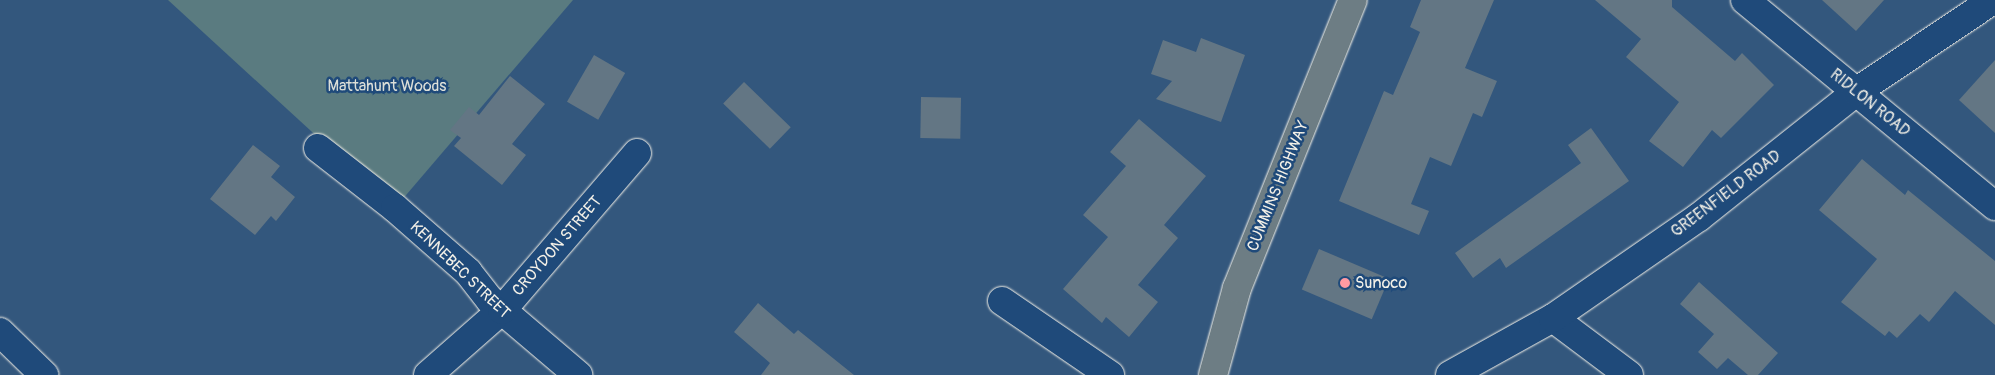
<!DOCTYPE html>
<style>
body{margin:0}
#map{position:relative;width:1995px;height:375px;overflow:hidden;background:#33577d;font-family:Pangolin,sans-serif}
div>[style]{position:absolute}
[style*='--x']{left:calc(var(--x)*1px);top:calc(var(--y)*1px);width:calc(var(--w)*1px);rotate:calc(var(--a)*1deg)}
.green>*{inset:0;background:#5a7b80}
.building>*{inset:0;background:#637684;transform-origin:0 0}
.roads{filter:drop-shadow(0 0 1px #f4f1e8) drop-shadow(0 0 1px #f4f1e8)}
.street>*{height:28px;margin:-14px;padding:0 14px;transform-origin:14px;border-radius:14px;background:#1f4a7a}
.primary>*{height:28px;margin:-14px;padding:0 14px;transform-origin:14px;border-radius:14px;background:#6d7d84}
.dots>*{width:14px;height:14px;translate:-50% -50%;box-sizing:border-box;border:2px solid #1f4a7a;border-radius:50%}
span{translate:-50% -50%;white-space:nowrap;text-align:center;line-height:1.15;-webkit-text-stroke:5px #1f4a7a;paint-order:stroke}
.park-label{font-size:16px;color:#dddfd8}
.street-label{font-size:16px;color:#f4f1e8}
.poi-label{font-size:16px;color:#f4f1e8}
.left{translate:0 -50%;text-align:left}
</style>
<div id="map">
<div class="green">
<i style="clip-path:polygon(168px 0,573px 0,395px 208px)"></i>
</div>
<div class="building">
<i style="clip-path:polygon(1421px 0,1494px 0,1465px 68px,1497px 81px,1482px 117px,1473px 113px,1451px 166px,1430px 157px,1411px 204px,1429px 211px,1419px 235px,1339px 201px,1384px 91px,1393px 95px,1420px 32px,1410px 27px)"></i>
<i style="clip-path:polygon(1595px 0,1672px 0,1672px 7px,1735px 61px,1742px 53px,1774px 85px,1721px 138px,1712px 130px,1683px 167px,1649px 141px,1679px 102px,1626px 57px,1641px 39px)"></i>
<i style="clip-path:polygon(1822px 0,1884px 0,1856px 31px)"></i>
<i style="clip-path:polygon(1201px 38px,1245px 55px,1221px 122px,1156px 99px,1172px 81px,1151px 74px,1163px 40px,1196px 52px)"></i>
<i style="left:594px;top:55px;width:36px;height:54px;rotate:30deg"></i>
<i style="clip-path:polygon(1995px 60px,1995px 133px,1959px 100px)"></i>
<i style="clip-path:polygon(510px 76px,545px 104px,512px 144px,526px 155px,502px 185px,454px 146px,461px 138px,450px 130px,469px 107px,479px 115px)"></i>
<i style="left:744px;top:82px;width:65px;height:30px;rotate:44deg"></i>
<i style="left:921px;top:97px;width:40px;height:41px;rotate:1deg"></i>
<i style="clip-path:polygon(1139px 119px,1206px 176px,1164px 225px,1178px 238px,1138px 285px,1158px 302px,1129px 337px,1106px 317px,1102px 323px,1063px 289px,1108px 237px,1083px 215px,1126px 166px,1110px 152px)"></i>
<i style="clip-path:polygon(1591px 128px,1629px 181px,1506px 268px,1500px 258px,1473px 278px,1455px 253px,1581px 163px,1568px 145px)"></i>
<i style="clip-path:polygon(253px 145px,280px 166px,271px 177px,295px 197px,276px 221px,271px 216px,255px 235px,210px 199px)"></i>
<i style="clip-path:polygon(1862px 159px,1905px 195px,1908px 190px,1995px 261px,1995px 325px,1955px 291px,1929px 322px,1920px 314px,1897px 338px,1889px 331px,1885px 336px,1841px 302px,1877px 259px,1819px 210px)"></i>
<i style="left:1319px;top:249px;width:76px;height:44px;rotate:23deg"></i>
<i style="clip-path:polygon(1699px 282px,1778px 353px,1758px 375px,1748px 375px,1728px 358px,1717px 369px,1698px 352px,1714px 334px,1680px 304px)"></i>
<i style="clip-path:polygon(758px 303px,794px 334px,798px 330px,854px 375px,761px 375px,770px 363px,734px 332px)"></i>
</div>
<div class="roads">
<div class="street">
<i style="--x:1745;--y:0;--w:324;--a:39.5"></i>
<i style="--x:318;--y:148;--w:98;--a:37.9"></i>
<i style="--x:395;--y:208;--w:97;--a:41.2"></i>
<i style="--x:468;--y:272;--w:36;--a:52"></i>
<i style="--x:490;--y:300;--w:116;--a:40.4"></i>
<i style="--x:1002;--y:301;--w:131;--a:34.4"></i>
<i style="--x:1553;--y:318;--w:95;--a:36.9"></i>
<i style="--x:0;--y:332;--w:62;--a:44.3"></i>
<i style="--x:428;--y:375;--w:98;--a:-41.3"></i>
<i style="--x:502;--y:310;--w:207;--a:-49.3"></i>
<i style="--x:1450;--y:375;--w:118;--a:-29"></i>
<i style="--x:1553;--y:318;--w:178;--a:-34.7"></i>
<i style="--x:1699;--y:217;--w:201;--a:-38.5"></i>
<i style="--x:1856;--y:92;--w:165;--a:-33.9"></i>
</div>
<div class="primary">
<i style="--x:1213;--y:375;--w:90;--a:-74.6"></i>
<i style="--x:1237;--y:288;--w:310;--a:-68.1"></i>
</div>
</div>
<div class="dots">
<i style="left:1345px;top:283px;background:#ff9aa2"></i>
</div>
<div class="park-label">
<span style="left:387px;top:86px">Mattahunt Woods</span>
</div>
<div class="street-label">
<span style="left:1870px;top:103px;rotate:39deg">RIDLON ROAD</span>
<span style="left:1278px;top:186px;rotate:-68deg">CUMMINS HIGHWAY</span>
<span style="left:1726px;top:194px;rotate:-37deg">GREENFIELD ROAD</span>
<span style="left:557px;top:246px;rotate:-49deg">CROYDON STREET</span>
<span style="left:460px;top:270px;rotate:44deg">KENNEBEC STREET</span>
</div>
<div class="poi-label">
<span class="left" style="left:1355px;top:283px">Sunoco</span>
</div>
</div>
